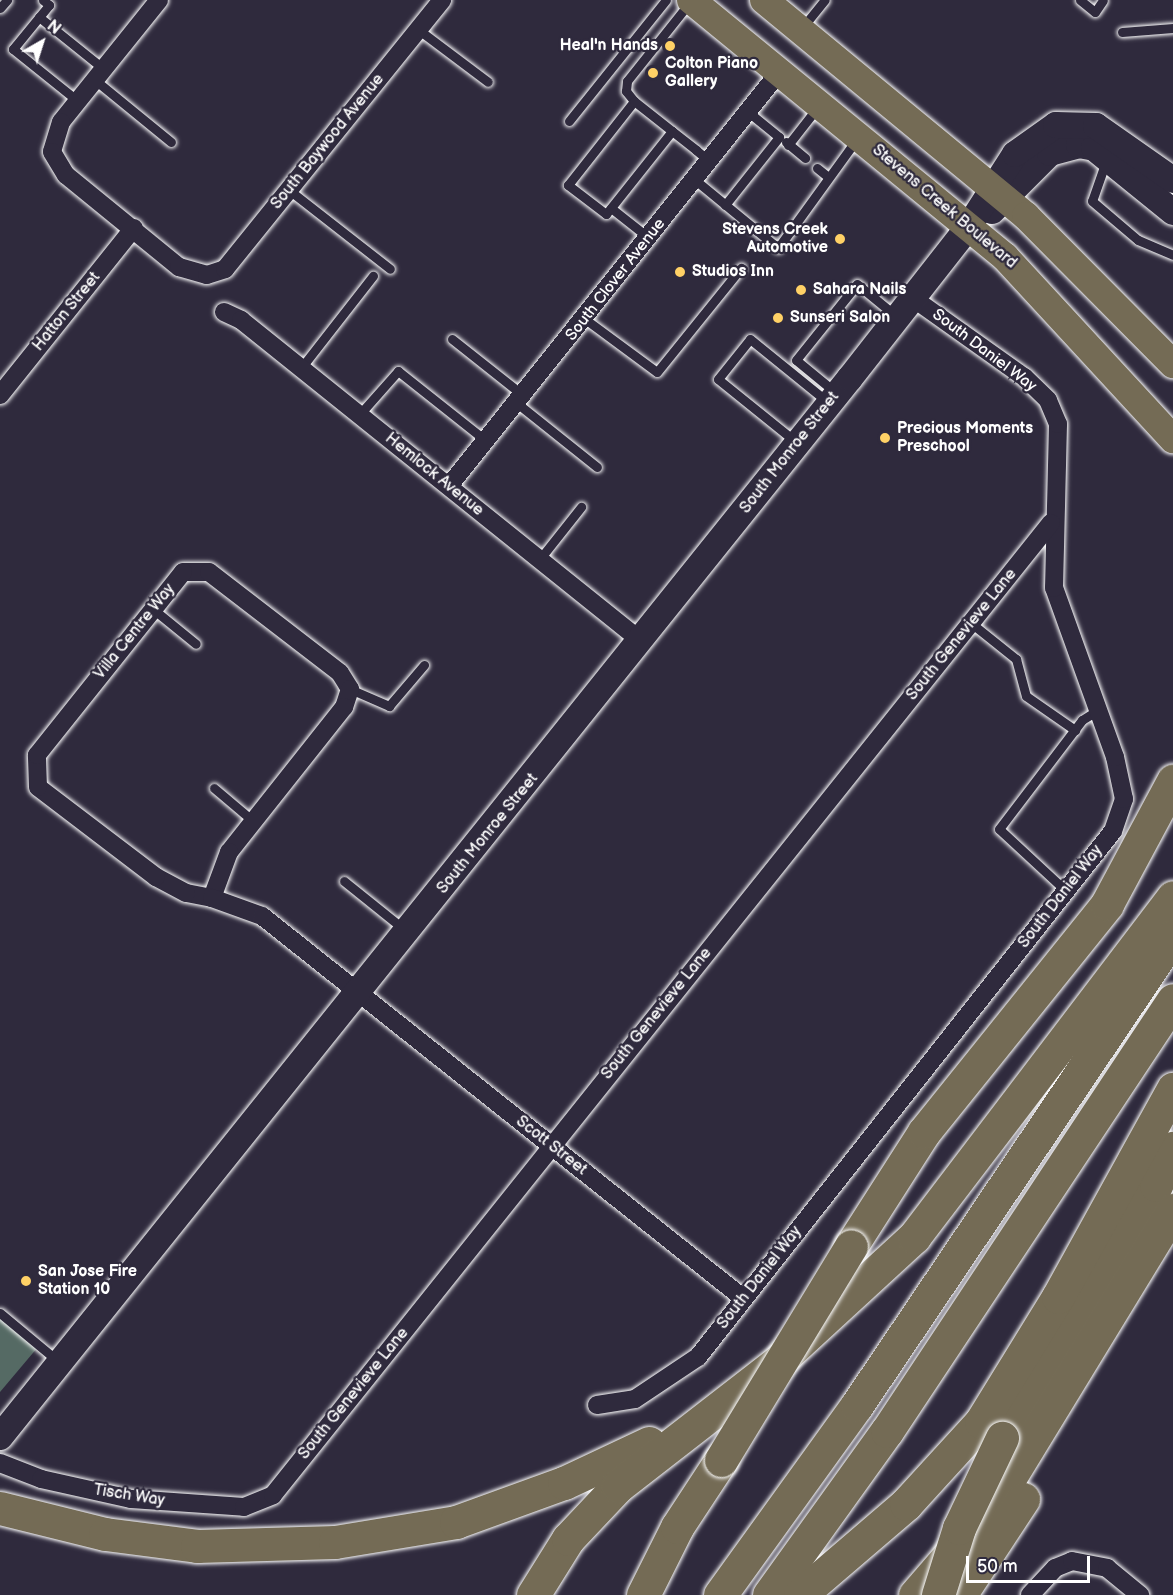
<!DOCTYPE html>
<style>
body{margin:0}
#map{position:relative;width:1173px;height:1595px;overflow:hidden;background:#2f2a3d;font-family:"Balsamiq Sans",sans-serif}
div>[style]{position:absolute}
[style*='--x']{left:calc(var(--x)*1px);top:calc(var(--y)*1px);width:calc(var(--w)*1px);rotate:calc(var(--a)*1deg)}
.green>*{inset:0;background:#556a64}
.roads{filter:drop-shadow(0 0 2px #fff) drop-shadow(0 0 2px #fff)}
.service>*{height:9px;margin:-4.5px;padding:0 4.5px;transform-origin:4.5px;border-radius:4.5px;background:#2f2a3d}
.minor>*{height:18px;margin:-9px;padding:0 9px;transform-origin:9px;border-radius:9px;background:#2f2a3d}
.secondary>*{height:26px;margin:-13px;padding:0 13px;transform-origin:13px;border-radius:13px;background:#2f2a3d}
.primary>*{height:28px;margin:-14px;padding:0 14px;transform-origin:14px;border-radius:14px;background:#746b55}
.motorway>*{height:33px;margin:-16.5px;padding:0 16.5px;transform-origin:16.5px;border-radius:16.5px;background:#746b55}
.bridges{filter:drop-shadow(0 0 2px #fff) drop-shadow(0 0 2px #fff)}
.motorway-bridge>*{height:33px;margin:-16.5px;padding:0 16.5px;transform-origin:16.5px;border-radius:16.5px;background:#746b55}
.dots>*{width:16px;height:16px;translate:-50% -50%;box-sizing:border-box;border:3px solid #2f2a3d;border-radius:50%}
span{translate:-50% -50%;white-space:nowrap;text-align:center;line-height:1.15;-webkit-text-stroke:4.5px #2f2a3d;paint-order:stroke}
.poi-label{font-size:16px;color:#fff;font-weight:700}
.right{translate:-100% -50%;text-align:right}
.left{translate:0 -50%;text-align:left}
.street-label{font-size:16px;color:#fff}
.north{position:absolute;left:12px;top:12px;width:60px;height:60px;-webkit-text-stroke:4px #2f2a3d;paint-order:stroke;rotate:39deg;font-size:16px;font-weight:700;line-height:24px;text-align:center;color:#fff}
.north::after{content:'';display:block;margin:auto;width:21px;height:27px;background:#fff;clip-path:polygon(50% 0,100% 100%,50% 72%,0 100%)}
.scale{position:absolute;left:966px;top:1556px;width:124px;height:27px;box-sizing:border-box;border:3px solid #fff;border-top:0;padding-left:8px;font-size:18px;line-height:21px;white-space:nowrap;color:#fff;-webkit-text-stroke:4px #2f2a3d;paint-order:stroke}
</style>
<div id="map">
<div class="green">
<i style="clip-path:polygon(0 1317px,38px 1347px,0 1392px)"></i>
</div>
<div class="roads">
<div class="service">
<i style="--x:43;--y:0;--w:8;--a:40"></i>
<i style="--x:49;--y:5;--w:57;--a:129.3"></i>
<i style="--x:13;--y:49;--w:83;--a:38.7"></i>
<i style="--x:1080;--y:0;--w:19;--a:39"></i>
<i style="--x:1095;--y:12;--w:14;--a:-56"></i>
<i style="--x:0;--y:8;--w:11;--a:-49"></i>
<i style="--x:39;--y:17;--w:83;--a:38.7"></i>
<i style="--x:802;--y:28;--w:36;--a:-51"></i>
<i style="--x:419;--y:30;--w:86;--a:37"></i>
<i style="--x:1122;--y:32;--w:51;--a:-4.5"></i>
<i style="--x:95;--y:80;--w:98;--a:39.2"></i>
<i style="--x:634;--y:101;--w:13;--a:-129"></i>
<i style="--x:626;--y:91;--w:10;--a:-84"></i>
<i style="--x:627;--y:81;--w:101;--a:-51.4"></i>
<i style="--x:569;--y:121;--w:155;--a:-51.3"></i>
<i style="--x:672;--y:131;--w:106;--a:128.5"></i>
<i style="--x:606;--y:214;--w:48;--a:-142.7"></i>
<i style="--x:568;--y:185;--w:107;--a:-51.8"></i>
<i style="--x:634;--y:101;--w:48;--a:38.3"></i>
<i style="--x:672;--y:131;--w:31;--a:38"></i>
<i style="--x:696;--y:150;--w:16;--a:40"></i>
<i style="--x:786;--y:142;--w:25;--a:40"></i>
<i style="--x:788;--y:145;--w:47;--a:-51.9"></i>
<i style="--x:1106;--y:161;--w:42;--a:109.3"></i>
<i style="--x:1092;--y:201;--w:60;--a:40.3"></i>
<i style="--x:1138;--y:240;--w:38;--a:23"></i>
<i style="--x:817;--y:168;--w:14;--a:39"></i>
<i style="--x:694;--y:179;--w:109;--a:39.4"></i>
<i style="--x:778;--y:248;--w:135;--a:-54.1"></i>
<i style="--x:289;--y:190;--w:128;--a:38"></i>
<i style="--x:725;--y:205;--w:87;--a:-51.5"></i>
<i style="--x:779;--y:137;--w:40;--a:-141"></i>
<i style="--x:611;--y:208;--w:48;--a:38.3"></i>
<i style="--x:585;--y:319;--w:89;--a:36.4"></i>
<i style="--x:657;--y:372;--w:134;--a:-51.1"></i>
<i style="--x:452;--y:339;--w:92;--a:38.4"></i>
<i style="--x:301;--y:368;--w:117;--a:-52"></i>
<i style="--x:835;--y:392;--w:50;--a:-140.6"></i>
<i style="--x:796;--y:360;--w:97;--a:-51.2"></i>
<i style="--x:857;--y:284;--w:50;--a:39.4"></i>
<i style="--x:518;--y:404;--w:101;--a:38.6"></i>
<i style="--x:359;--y:415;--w:59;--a:-48.4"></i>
<i style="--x:398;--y:371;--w:111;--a:38.4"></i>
<i style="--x:796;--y:442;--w:100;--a:-141.1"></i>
<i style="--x:718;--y:379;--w:51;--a:-51.3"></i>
<i style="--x:750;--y:339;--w:102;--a:39"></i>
<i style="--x:539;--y:560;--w:68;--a:-51.6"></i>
<i style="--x:153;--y:609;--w:55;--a:39.1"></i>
<i style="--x:971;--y:623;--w:58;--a:38.7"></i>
<i style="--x:1016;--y:659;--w:38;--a:75"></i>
<i style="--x:1026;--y:696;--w:60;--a:34.8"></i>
<i style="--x:350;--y:689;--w:43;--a:23.6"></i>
<i style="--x:389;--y:706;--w:54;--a:-49.5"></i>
<i style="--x:214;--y:788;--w:51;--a:40.2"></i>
<i style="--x:344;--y:881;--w:78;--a:38.8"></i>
<i style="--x:1066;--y:891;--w:91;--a:-137.2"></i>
<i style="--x:999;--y:829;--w:137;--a:-52.7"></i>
<i style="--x:1082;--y:720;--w:19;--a:-32"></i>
<i style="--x:0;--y:1313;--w:77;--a:39.7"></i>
</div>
<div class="minor">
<i style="--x:159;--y:0;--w:156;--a:128.8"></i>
<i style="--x:61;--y:122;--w:31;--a:107"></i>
<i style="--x:52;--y:152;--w:27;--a:59"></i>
<i style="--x:66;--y:175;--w:146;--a:39.2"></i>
<i style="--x:179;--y:267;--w:29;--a:16"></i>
<i style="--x:207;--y:275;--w:19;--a:-18"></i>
<i style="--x:225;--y:269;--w:346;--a:-51.1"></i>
<i style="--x:224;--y:312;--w:19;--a:25"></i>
<i style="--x:241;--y:320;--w:513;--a:38.75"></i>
<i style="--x:0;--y:395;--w:214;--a:-51.3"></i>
<i style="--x:449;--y:486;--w:531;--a:-51.42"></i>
<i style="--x:183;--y:572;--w:26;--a:0"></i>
<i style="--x:209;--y:572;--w:165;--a:37.6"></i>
<i style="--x:340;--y:673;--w:19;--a:58"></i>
<i style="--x:350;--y:689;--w:19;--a:108"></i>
<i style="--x:344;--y:707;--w:185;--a:128.4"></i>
<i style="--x:229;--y:852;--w:49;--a:110.3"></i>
<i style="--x:212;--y:898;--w:26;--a:-169"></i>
<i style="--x:186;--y:893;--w:34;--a:-152"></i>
<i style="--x:156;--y:877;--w:148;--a:-142.7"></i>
<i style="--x:38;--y:787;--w:32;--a:-92"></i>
<i style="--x:37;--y:755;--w:234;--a:-51.4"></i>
<i style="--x:212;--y:898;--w:53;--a:19.8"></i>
<i style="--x:262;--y:916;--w:614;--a:38.46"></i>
<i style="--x:597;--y:1405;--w:38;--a:-9"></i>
<i style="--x:635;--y:1399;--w:76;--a:-33.7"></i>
<i style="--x:698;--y:1357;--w:670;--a:-51.73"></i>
<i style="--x:1113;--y:831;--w:34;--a:-71"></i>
<i style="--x:1124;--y:799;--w:43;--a:-102.1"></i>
<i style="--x:1115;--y:757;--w:180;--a:-109.8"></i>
<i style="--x:1054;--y:588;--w:164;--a:-88.6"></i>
<i style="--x:1058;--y:424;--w:26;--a:-113"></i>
<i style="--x:1048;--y:400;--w:33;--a:-136"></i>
<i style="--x:1024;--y:377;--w:136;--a:-144.6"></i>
<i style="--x:0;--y:1463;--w:44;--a:21.3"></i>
<i style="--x:41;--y:1479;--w:92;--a:12.5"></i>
<i style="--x:131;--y:1499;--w:113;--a:4"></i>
<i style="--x:244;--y:1507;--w:31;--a:-22"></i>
<i style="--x:273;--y:1495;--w:1245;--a:-51.33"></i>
<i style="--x:1030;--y:1595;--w:37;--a:-47"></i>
<i style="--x:1055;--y:1568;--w:18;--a:-22"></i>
<i style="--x:1072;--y:1561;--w:36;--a:11"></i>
<i style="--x:1107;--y:1568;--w:43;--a:39.3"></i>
</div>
<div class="secondary">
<i style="--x:992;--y:211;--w:82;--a:-45"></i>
<i style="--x:1050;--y:153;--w:30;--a:-15"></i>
<i style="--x:1079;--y:145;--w:15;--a:11"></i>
<i style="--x:1094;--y:148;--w:102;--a:39"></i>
<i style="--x:0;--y:1437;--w:1358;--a:-51.25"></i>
<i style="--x:850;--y:378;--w:193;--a:-51.9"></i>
<i style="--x:969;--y:226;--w:85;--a:-57.4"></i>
<i style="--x:1015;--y:154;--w:50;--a:-35.3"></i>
<i style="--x:1056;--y:125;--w:40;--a:1.4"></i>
<i style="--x:1096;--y:126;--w:94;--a:35"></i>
</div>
<div class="primary">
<i style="--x:691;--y:0;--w:406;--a:39.3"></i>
<i style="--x:1005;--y:257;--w:248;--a:47.3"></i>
<i style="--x:764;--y:0;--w:340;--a:39.5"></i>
<i style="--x:1026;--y:216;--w:209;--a:45.2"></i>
</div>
<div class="motorway">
<i style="--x:851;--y:1246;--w:135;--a:-57.4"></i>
<i style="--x:924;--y:1132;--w:292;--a:-51.2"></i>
<i style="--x:1107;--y:904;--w:140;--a:-61.8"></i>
<i style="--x:1002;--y:1438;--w:296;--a:-58.7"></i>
<i style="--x:1156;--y:1185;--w:41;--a:-65.3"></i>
<i style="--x:0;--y:1508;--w:108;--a:13.9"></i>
<i style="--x:105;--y:1534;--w:93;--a:7.4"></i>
<i style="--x:197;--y:1546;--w:138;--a:-1.7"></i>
<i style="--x:335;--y:1542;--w:123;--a:-9.4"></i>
<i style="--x:456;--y:1522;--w:115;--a:-19.9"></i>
<i style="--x:564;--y:1483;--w:94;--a:-25.2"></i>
<i style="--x:533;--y:1595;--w:66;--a:-58"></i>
<i style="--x:568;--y:1539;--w:73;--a:-46.7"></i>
<i style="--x:618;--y:1486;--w:202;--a:-37.8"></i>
<i style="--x:778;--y:1362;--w:185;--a:-42.6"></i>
<i style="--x:914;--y:1237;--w:427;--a:-52.7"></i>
<i style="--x:643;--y:1595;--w:76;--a:-63.4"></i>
<i style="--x:677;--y:1527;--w:80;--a:-56.7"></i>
<i style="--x:720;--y:1595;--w:234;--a:-54.2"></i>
<i style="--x:857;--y:1405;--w:566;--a:-56.03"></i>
<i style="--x:769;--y:1595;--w:202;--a:-54.3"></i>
<i style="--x:887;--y:1431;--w:517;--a:-56.43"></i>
<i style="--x:800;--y:1595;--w:140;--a:-40.6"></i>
<i style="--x:906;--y:1504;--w:111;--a:-47.6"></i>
<i style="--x:981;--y:1422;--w:147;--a:-58.4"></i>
<i style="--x:1058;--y:1297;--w:238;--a:-61.1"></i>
<i style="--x:915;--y:1595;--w:119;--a:-49.1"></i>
<i style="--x:993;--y:1505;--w:346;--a:-58.6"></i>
<i style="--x:960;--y:1595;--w:115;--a:-56.7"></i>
</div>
</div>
<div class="bridges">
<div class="motorway-bridge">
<i style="--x:721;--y:1460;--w:250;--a:-58.7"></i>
<i style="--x:938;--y:1595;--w:70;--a:-72.6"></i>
<i style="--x:959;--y:1528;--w:100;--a:-64.5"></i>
</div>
</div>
<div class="dots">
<i style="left:670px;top:46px;background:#ffd166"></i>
<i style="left:653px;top:73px;background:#ffd166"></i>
<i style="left:840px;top:239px;background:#ffd166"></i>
<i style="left:680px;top:272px;background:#ffd166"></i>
<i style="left:801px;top:290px;background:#ffd166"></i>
<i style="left:778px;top:318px;background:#ffd166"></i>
<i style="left:885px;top:438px;background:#ffd166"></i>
<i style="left:26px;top:1281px;background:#ffd166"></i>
</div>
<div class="poi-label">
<span class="right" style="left:658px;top:46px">Heal'n Hands</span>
<span class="left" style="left:665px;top:73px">Colton Piano<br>Gallery</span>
<span class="right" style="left:828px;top:239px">Stevens Creek<br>Automotive</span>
<span class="left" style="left:692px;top:272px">Studios Inn</span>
<span class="left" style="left:813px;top:290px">Sahara Nails</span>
<span class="left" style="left:790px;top:318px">Sunseri Salon</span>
<span class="left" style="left:897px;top:438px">Precious Moments<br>Preschool</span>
<span class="left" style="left:38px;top:1281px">San Jose Fire<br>Station 10</span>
</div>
<div class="street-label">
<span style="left:328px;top:142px;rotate:-51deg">South Baywood Avenue</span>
<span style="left:944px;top:207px;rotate:40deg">Stevens Creek Boulevard</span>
<span style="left:616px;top:280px;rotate:-52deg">South Clover Avenue</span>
<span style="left:67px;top:312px;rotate:-51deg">Hatton Street</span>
<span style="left:984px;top:351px;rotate:37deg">South Daniel Way</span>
<span style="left:790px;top:453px;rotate:-52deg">South Monroe Street</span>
<span style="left:434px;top:475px;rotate:39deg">Hemlock Avenue</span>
<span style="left:135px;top:632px;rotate:-51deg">Villa Centre Way</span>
<span style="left:962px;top:635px;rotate:-51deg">South Genevieve Lane</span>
<span style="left:488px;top:834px;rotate:-51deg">South Monroe Street</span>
<span style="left:1061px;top:897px;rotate:-52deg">South Daniel Way</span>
<span style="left:657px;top:1014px;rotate:-51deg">South Genevieve Lane</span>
<span style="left:551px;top:1146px;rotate:38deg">Scott Street</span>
<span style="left:760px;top:1278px;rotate:-52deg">South Daniel Way</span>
<span style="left:354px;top:1394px;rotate:-51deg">South Genevieve Lane</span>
<span style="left:129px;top:1496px;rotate:9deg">Tisch Way</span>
</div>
<div class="north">N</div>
<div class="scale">50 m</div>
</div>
